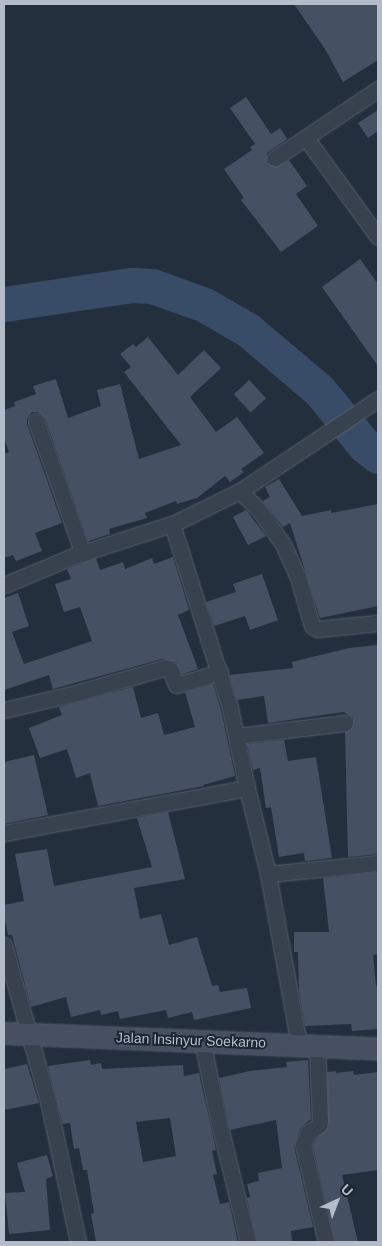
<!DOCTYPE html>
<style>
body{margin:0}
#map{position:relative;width:382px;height:1246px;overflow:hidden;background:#242f3e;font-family:Arial,sans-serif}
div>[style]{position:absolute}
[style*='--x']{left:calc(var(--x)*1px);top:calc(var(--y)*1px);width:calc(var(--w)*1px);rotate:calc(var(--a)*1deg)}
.river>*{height:35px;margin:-17.5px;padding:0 17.5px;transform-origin:17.5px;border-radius:17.5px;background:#394c67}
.building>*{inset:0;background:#455162;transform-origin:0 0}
.roads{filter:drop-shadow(0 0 1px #565f6c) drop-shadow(0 0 1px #565f6c)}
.minor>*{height:15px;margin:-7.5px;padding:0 7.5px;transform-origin:7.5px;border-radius:7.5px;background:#38414e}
.secondary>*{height:21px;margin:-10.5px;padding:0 10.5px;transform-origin:10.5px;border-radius:10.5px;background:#465061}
span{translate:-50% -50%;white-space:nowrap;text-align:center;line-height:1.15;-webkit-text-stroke:4px #1d2633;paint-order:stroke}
.street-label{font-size:14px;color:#b4bcc9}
.frame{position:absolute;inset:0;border:5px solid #b4bcc9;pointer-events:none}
.north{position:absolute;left:312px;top:1176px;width:50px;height:50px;-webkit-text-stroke:4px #1d2633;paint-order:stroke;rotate:43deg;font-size:14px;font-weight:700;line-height:20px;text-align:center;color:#b4bcc9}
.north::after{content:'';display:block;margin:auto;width:18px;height:22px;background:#b4bcc9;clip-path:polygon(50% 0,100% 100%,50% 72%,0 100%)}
</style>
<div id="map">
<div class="river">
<i style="--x:4;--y:304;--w:128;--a:-8.5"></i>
<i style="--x:131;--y:285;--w:21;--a:3"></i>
<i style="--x:152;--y:286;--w:56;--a:19.7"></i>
<i style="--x:205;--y:305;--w:50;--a:30.2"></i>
<i style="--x:248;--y:330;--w:93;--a:40.2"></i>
<i style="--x:319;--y:390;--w:72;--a:50.6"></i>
<i style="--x:365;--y:446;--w:16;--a:38"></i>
</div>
<div class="building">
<i style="clip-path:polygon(294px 4px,378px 4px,378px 60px,343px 82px,325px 49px)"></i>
<i style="clip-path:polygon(246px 97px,271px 134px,280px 128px,287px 139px,267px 153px,267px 163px,276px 167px,289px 160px,307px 186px,296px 194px,318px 226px,281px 252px,241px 200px,244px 198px,224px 169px,252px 150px,250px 147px,255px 144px,230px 108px)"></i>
<i style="clip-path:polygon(378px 110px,378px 131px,368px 138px,358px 123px)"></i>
<i style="clip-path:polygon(360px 259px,378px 284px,378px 366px,322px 287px)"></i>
<i style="clip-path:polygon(148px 337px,178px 375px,204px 350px,221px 368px,190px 397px,216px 432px,237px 417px,264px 453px,241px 469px,244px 472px,230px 482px,225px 476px,197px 498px,177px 504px,176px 501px,145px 513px,147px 518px,109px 529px,110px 534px,88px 541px,45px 418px,38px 412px,32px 412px,27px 419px,27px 424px,62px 523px,35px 533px,42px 551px,16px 561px,13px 555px,4px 558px,4px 454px,9px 452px,4px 438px,4px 410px,15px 406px,14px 402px,36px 394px,33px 386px,56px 379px,68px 418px,101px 406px,97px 390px,120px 384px,139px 459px,181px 445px,124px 372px,131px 367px,120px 354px,133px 344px,136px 347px)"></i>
<i style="left:249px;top:380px;width:25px;height:21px;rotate:47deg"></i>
<i style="clip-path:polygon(279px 479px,302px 516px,331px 510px,331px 513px,378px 504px,378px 606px,320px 618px,290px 523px,283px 527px,263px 501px,270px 497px,265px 487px)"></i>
<i style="clip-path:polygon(246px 510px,266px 536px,248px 545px,233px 517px)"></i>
<i style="clip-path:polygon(173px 557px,189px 610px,178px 615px,198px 669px,182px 674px,176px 662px,162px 659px,53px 689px,49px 675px,4px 690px,4px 598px,18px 593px,29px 626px,12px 632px,24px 664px,92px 641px,80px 607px,64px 612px,55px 584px,71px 579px,67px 569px,96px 558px,100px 570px,123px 562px,125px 569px,152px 558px,154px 564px)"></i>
<i style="clip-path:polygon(262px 574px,278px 620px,250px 630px,245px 616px,214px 626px,206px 602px,236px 592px,233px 584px)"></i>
<i style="clip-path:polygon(378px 645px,378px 854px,348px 857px,345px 732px,353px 727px,353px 718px,344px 712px,268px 723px,264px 696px,237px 700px,229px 675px,293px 668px,292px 662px,349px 648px)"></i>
<i style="clip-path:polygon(213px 684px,221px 710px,235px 776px,203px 785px,204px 786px,98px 806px,90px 773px,76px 778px,67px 749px,40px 758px,29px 728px,62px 715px,59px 707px,133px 687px,141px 718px,158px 713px,164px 735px,195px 727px,185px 692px)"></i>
<i style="clip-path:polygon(284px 740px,288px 761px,316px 757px,332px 858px,305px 861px,304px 853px,279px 857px,271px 807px,266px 808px,260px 768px,253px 770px,247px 744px)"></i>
<i style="clip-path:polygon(34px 755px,48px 815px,4px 824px,4px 762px)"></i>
<i style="clip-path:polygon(168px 812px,185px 879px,134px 888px,140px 919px,161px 914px,169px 945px,197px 937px,212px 986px,218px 985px,220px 992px,247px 988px,251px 1008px,194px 1020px,192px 1012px,168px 1018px,166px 1010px,120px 1019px,118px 1011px,101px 1015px,100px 1010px,71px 1017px,66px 997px,31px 1007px,12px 935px,8px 935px,4px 916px,4px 905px,24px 901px,15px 854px,47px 849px,54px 886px,152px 867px,137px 818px)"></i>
<i style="clip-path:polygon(378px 872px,378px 954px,373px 955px,376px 986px,378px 986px,378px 1029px,352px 1031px,351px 1024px,305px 1026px,299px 990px,298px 952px,294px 952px,294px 932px,329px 932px,323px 878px)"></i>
<i style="clip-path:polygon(evenodd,90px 1060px,91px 1065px,101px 1063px,102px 1069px,183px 1065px,184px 1076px,199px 1073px,216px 1150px,212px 1151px,217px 1174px,213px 1175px,220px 1204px,229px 1202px,238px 1242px,96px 1242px,91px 1214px,94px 1213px,87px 1170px,83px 1170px,79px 1148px,74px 1149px,70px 1123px,63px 1124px,48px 1066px,90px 1060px,170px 1118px,176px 1156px,143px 1162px,136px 1122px,170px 1118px)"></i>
<i style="clip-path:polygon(308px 1060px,311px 1119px,300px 1129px,294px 1147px,313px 1227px,291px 1231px,292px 1242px,257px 1242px,247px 1198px,250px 1197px,247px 1184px,259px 1181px,258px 1173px,282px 1168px,276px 1120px,230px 1130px,219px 1078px,250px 1071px,287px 1067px,286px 1062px)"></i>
<i style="clip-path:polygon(27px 1064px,39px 1103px,4px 1110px,4px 1069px)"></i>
<i style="clip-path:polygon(336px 1071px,336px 1073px,353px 1071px,354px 1075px,378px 1072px,378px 1170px,342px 1175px,358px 1242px,335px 1242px,313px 1146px,316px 1139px,328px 1127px,327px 1072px)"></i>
<i style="clip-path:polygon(47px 1155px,53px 1176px,46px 1179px,50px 1230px,9px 1234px,5px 1193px,25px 1192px,17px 1163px)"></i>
</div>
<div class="roads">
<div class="minor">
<i style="--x:306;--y:138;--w:122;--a:54"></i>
<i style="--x:275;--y:158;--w:124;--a:-33.8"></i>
<i style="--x:36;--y:421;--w:141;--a:70.5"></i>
<i style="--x:240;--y:491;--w:27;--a:45"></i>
<i style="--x:259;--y:510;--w:42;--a:54.8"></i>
<i style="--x:283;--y:544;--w:36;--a:66"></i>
<i style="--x:298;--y:577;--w:51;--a:74.1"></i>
<i style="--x:312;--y:626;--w:6;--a:31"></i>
<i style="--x:317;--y:629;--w:61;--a:-5.6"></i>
<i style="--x:172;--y:524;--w:193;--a:72.5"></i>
<i style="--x:230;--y:708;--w:82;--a:78"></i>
<i style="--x:247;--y:788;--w:89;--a:76.3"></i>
<i style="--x:268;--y:874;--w:174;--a:79.7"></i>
<i style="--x:4;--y:585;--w:78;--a:-22.6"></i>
<i style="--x:76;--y:555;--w:101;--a:-17.9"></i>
<i style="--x:172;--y:524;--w:23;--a:-25"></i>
<i style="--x:193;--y:514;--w:52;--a:-26.1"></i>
<i style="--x:240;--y:491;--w:166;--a:-33.7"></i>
<i style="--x:4;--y:710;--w:74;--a:-13.3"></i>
<i style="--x:76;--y:693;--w:91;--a:-15.9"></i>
<i style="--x:164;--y:668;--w:6;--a:9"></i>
<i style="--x:170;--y:669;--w:17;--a:69"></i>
<i style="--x:176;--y:685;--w:46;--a:-16.5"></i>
<i style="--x:237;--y:736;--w:109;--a:-6.9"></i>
<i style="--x:4;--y:833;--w:247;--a:-10.5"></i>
<i style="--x:268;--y:874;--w:111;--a:-5.7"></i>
<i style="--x:4;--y:945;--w:166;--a:74.3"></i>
<i style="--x:49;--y:1105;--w:140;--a:78"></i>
<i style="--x:202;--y:1041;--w:84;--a:78.3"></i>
<i style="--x:219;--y:1123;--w:122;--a:76.3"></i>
<i style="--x:317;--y:1046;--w:74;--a:87.7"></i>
<i style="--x:320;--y:1120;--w:5;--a:101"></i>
<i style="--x:319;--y:1125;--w:14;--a:144"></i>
<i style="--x:308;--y:1133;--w:13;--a:113"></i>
<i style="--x:303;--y:1145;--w:100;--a:76.7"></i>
</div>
<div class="secondary">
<i style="--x:4;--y:1033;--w:374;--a:2.4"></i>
</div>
</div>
<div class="street-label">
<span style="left:191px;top:1040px;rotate:2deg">Jalan Insinyur Soekarno</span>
</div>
<div class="frame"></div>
<div class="north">U</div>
</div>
